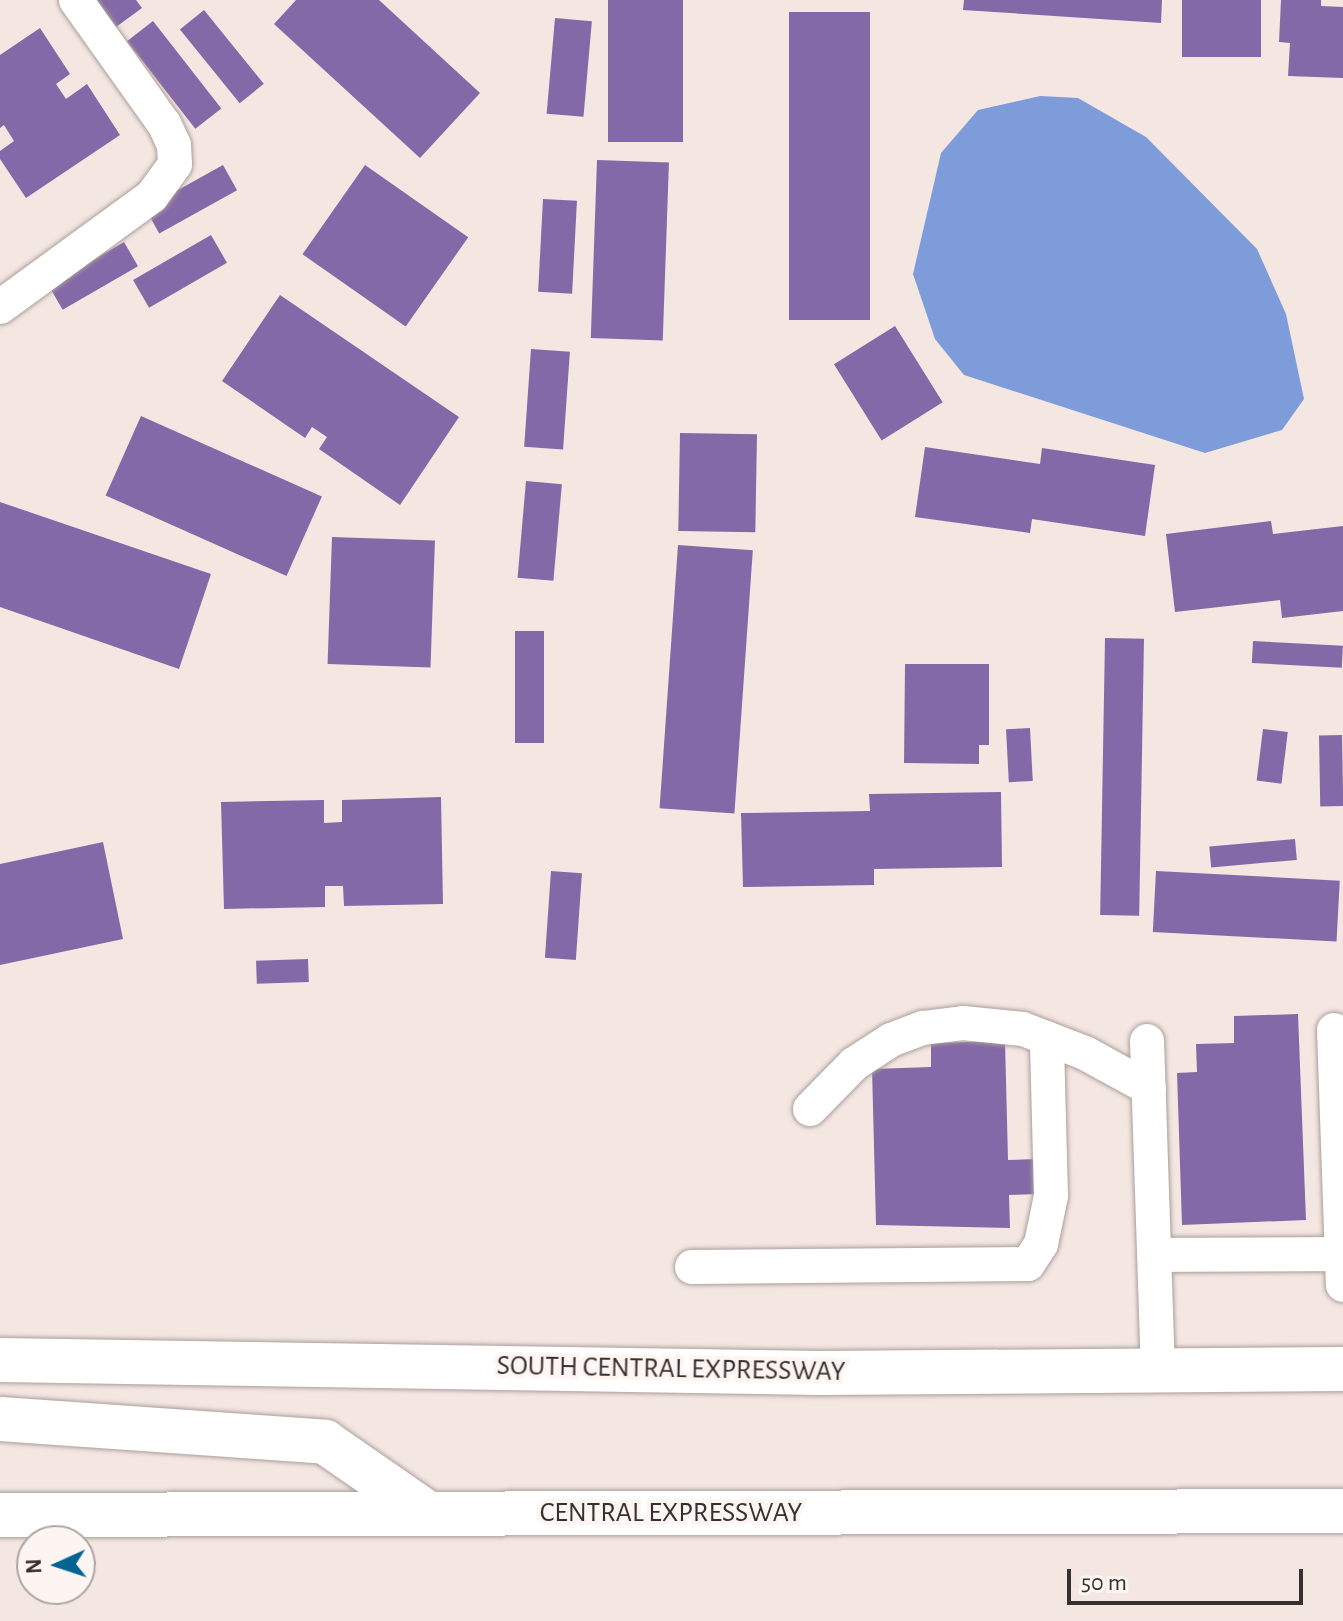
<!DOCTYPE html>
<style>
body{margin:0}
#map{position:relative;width:1343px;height:1621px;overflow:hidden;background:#f4e7e2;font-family:"Alegreya Sans",sans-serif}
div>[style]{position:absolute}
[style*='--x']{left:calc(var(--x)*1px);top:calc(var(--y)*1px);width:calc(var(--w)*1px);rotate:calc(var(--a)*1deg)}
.water>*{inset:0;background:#7f9cda}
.building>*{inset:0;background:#8369a7;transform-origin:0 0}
.roads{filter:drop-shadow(0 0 2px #ab9f9a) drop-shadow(0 0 2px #ab9f9a)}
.minor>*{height:34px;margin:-17px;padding:0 17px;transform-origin:17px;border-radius:17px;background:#fff}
.major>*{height:44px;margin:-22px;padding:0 22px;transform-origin:22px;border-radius:22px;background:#fff}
.highway>*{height:44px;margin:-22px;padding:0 22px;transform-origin:22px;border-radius:22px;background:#fff}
span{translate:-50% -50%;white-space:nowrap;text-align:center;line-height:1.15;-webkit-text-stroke:8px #fdf5f2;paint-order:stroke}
.street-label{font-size:28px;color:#36312f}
.north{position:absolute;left:16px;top:1525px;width:80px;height:80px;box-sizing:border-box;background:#fdf5f2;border:2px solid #ada7a4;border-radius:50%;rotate:267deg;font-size:22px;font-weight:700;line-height:32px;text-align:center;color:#36312f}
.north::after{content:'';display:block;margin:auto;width:28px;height:36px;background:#036393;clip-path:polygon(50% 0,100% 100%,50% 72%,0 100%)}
.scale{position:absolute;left:1067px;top:1569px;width:236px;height:36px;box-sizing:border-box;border:4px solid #36312f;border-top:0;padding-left:10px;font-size:24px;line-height:28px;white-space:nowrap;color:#36312f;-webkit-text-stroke:6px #fdf5f2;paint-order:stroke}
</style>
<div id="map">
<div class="water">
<i style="clip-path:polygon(1040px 96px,1078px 98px,1146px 137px,1257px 249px,1286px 314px,1304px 399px,1282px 430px,1205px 453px,964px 375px,935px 339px,913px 274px,941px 153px,978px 110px)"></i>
</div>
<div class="building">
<i style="clip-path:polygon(96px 0,136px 0,142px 8px,116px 27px)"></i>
<i style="clip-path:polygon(296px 0,379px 0,480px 93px,420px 158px,274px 24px)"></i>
<i style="left:608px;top:0;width:75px;height:142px"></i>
<i style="clip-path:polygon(964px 0,1162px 0,1161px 23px,963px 10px)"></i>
<i style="left:1182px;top:0;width:79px;height:57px"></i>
<i style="clip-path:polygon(1281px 0,1321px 0,1321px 6px,1343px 7px,1343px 78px,1288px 76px,1290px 43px,1279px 42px)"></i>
<i style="left:204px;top:10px;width:95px;height:31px;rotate:51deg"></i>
<i style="left:789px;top:12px;width:81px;height:308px"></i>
<i style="left:555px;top:18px;width:37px;height:96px;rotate:5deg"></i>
<i style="left:153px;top:21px;width:111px;height:33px;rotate:52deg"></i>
<i style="clip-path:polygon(40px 28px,70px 74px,56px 84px,66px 99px,87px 84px,120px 135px,26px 198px,0 159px,0 151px,14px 141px,4px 125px,0 128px,0 55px)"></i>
<i style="left:597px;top:160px;width:72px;height:178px;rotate:2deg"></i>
<i style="left:223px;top:165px;width:29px;height:89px;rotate:61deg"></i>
<i style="left:365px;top:165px;width:126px;height:109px;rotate:35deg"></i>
<i style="left:543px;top:199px;width:34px;height:93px;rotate:3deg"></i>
<i style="left:211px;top:235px;width:32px;height:90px;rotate:60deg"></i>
<i style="left:124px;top:242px;width:28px;height:87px;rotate:60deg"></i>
<i style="clip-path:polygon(280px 295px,459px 417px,400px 505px,319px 449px,327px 437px,312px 427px,305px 438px,222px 381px)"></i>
<i style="left:895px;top:326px;width:90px;height:72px;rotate:58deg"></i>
<i style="left:531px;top:349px;width:39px;height:98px;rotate:4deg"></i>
<i style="left:141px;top:416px;width:198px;height:87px;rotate:24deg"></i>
<i style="left:680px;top:433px;width:77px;height:98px;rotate:1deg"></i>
<i style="clip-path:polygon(925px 447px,1040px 464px,1042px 448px,1155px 465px,1145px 536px,1032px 519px,1030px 533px,915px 517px)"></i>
<i style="left:526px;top:481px;width:36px;height:97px;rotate:5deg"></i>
<i style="clip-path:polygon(0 502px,211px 574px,179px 669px,0 607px)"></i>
<i style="clip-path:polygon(1271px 521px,1273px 534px,1343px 526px,1343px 611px,1282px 618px,1280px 600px,1175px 612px,1166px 534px)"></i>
<i style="left:332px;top:537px;width:103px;height:127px;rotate:2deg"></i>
<i style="left:678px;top:545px;width:75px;height:264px;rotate:4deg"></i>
<i style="left:515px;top:631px;width:29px;height:112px"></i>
<i style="left:1105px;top:638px;width:39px;height:277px;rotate:1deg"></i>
<i style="left:1253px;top:641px;width:90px;height:22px;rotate:3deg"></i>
<i style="clip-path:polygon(905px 664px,989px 664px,989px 745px,979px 745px,979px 764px,904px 763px)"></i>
<i style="left:1030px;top:728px;width:53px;height:24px;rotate:87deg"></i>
<i style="left:1263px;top:729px;width:25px;height:52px;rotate:7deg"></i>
<i style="left:1342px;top:735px;width:71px;height:23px;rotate:89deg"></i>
<i style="clip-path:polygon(1001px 792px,1002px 867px,874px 869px,874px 885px,743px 887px,741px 813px,870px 811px,869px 794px)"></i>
<i style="clip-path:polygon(441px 797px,443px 904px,344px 906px,343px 886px,325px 886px,325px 907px,224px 909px,221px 802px,324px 800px,324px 823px,342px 822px,342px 800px)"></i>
<i style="left:1295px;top:839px;width:21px;height:86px;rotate:85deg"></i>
<i style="clip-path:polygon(103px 842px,123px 939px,0 965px,0 864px)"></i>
<i style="left:551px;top:871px;width:31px;height:87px;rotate:4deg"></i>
<i style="left:1156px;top:871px;width:184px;height:61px;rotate:3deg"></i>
<i style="left:308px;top:959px;width:23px;height:52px;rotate:88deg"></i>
<i style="clip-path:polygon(1298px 1014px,1306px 1220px,1182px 1225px,1177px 1073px,1197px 1072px,1196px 1044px,1234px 1043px,1234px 1016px)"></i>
<i style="clip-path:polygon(1005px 1041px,1008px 1160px,1037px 1159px,1038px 1194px,1009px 1195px,1010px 1228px,876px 1225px,872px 1069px,931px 1067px,931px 1043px)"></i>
</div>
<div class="roads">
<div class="minor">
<i style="--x:0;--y:307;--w:188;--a:-36.1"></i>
<i style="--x:152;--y:196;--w:39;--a:-54"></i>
<i style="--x:175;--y:164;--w:19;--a:-93"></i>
<i style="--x:174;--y:145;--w:23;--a:-115"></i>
<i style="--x:164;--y:124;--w:152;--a:-125.4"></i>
<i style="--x:1334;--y:1030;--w:255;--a:88"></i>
<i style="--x:1147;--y:1041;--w:330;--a:88.1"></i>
<i style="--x:810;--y:1109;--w:63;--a:-45.6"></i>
<i style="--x:854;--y:1064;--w:44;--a:-33"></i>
<i style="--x:891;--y:1040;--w:34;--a:-21"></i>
<i style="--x:923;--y:1028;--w:40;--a:-7.1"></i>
<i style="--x:963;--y:1023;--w:60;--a:5.7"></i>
<i style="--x:1023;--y:1029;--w:66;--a:21.2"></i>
<i style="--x:1085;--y:1053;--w:73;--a:28.7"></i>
<i style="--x:1154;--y:1255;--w:188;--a:-0.3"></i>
<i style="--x:692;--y:1267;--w:336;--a:-0.5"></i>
<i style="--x:1028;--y:1264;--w:24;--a:-57"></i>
<i style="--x:1041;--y:1244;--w:49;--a:-78.2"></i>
<i style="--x:1051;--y:1196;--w:158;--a:-91.5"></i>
</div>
<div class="major">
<i style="--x:0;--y:1360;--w:820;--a:0.91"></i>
<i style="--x:820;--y:1373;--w:523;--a:-0.44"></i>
</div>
<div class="highway">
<i style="--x:0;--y:1419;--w:326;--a:4"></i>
<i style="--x:325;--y:1442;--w:126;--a:34.7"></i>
<i style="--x:0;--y:1515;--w:1343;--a:-0.17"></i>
</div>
</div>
<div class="street-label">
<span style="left:671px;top:1369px;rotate:1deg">SOUTH CENTRAL EXPRESSWAY</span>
<span style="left:671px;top:1513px">CENTRAL EXPRESSWAY</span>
</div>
<div class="north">N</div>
<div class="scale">50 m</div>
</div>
